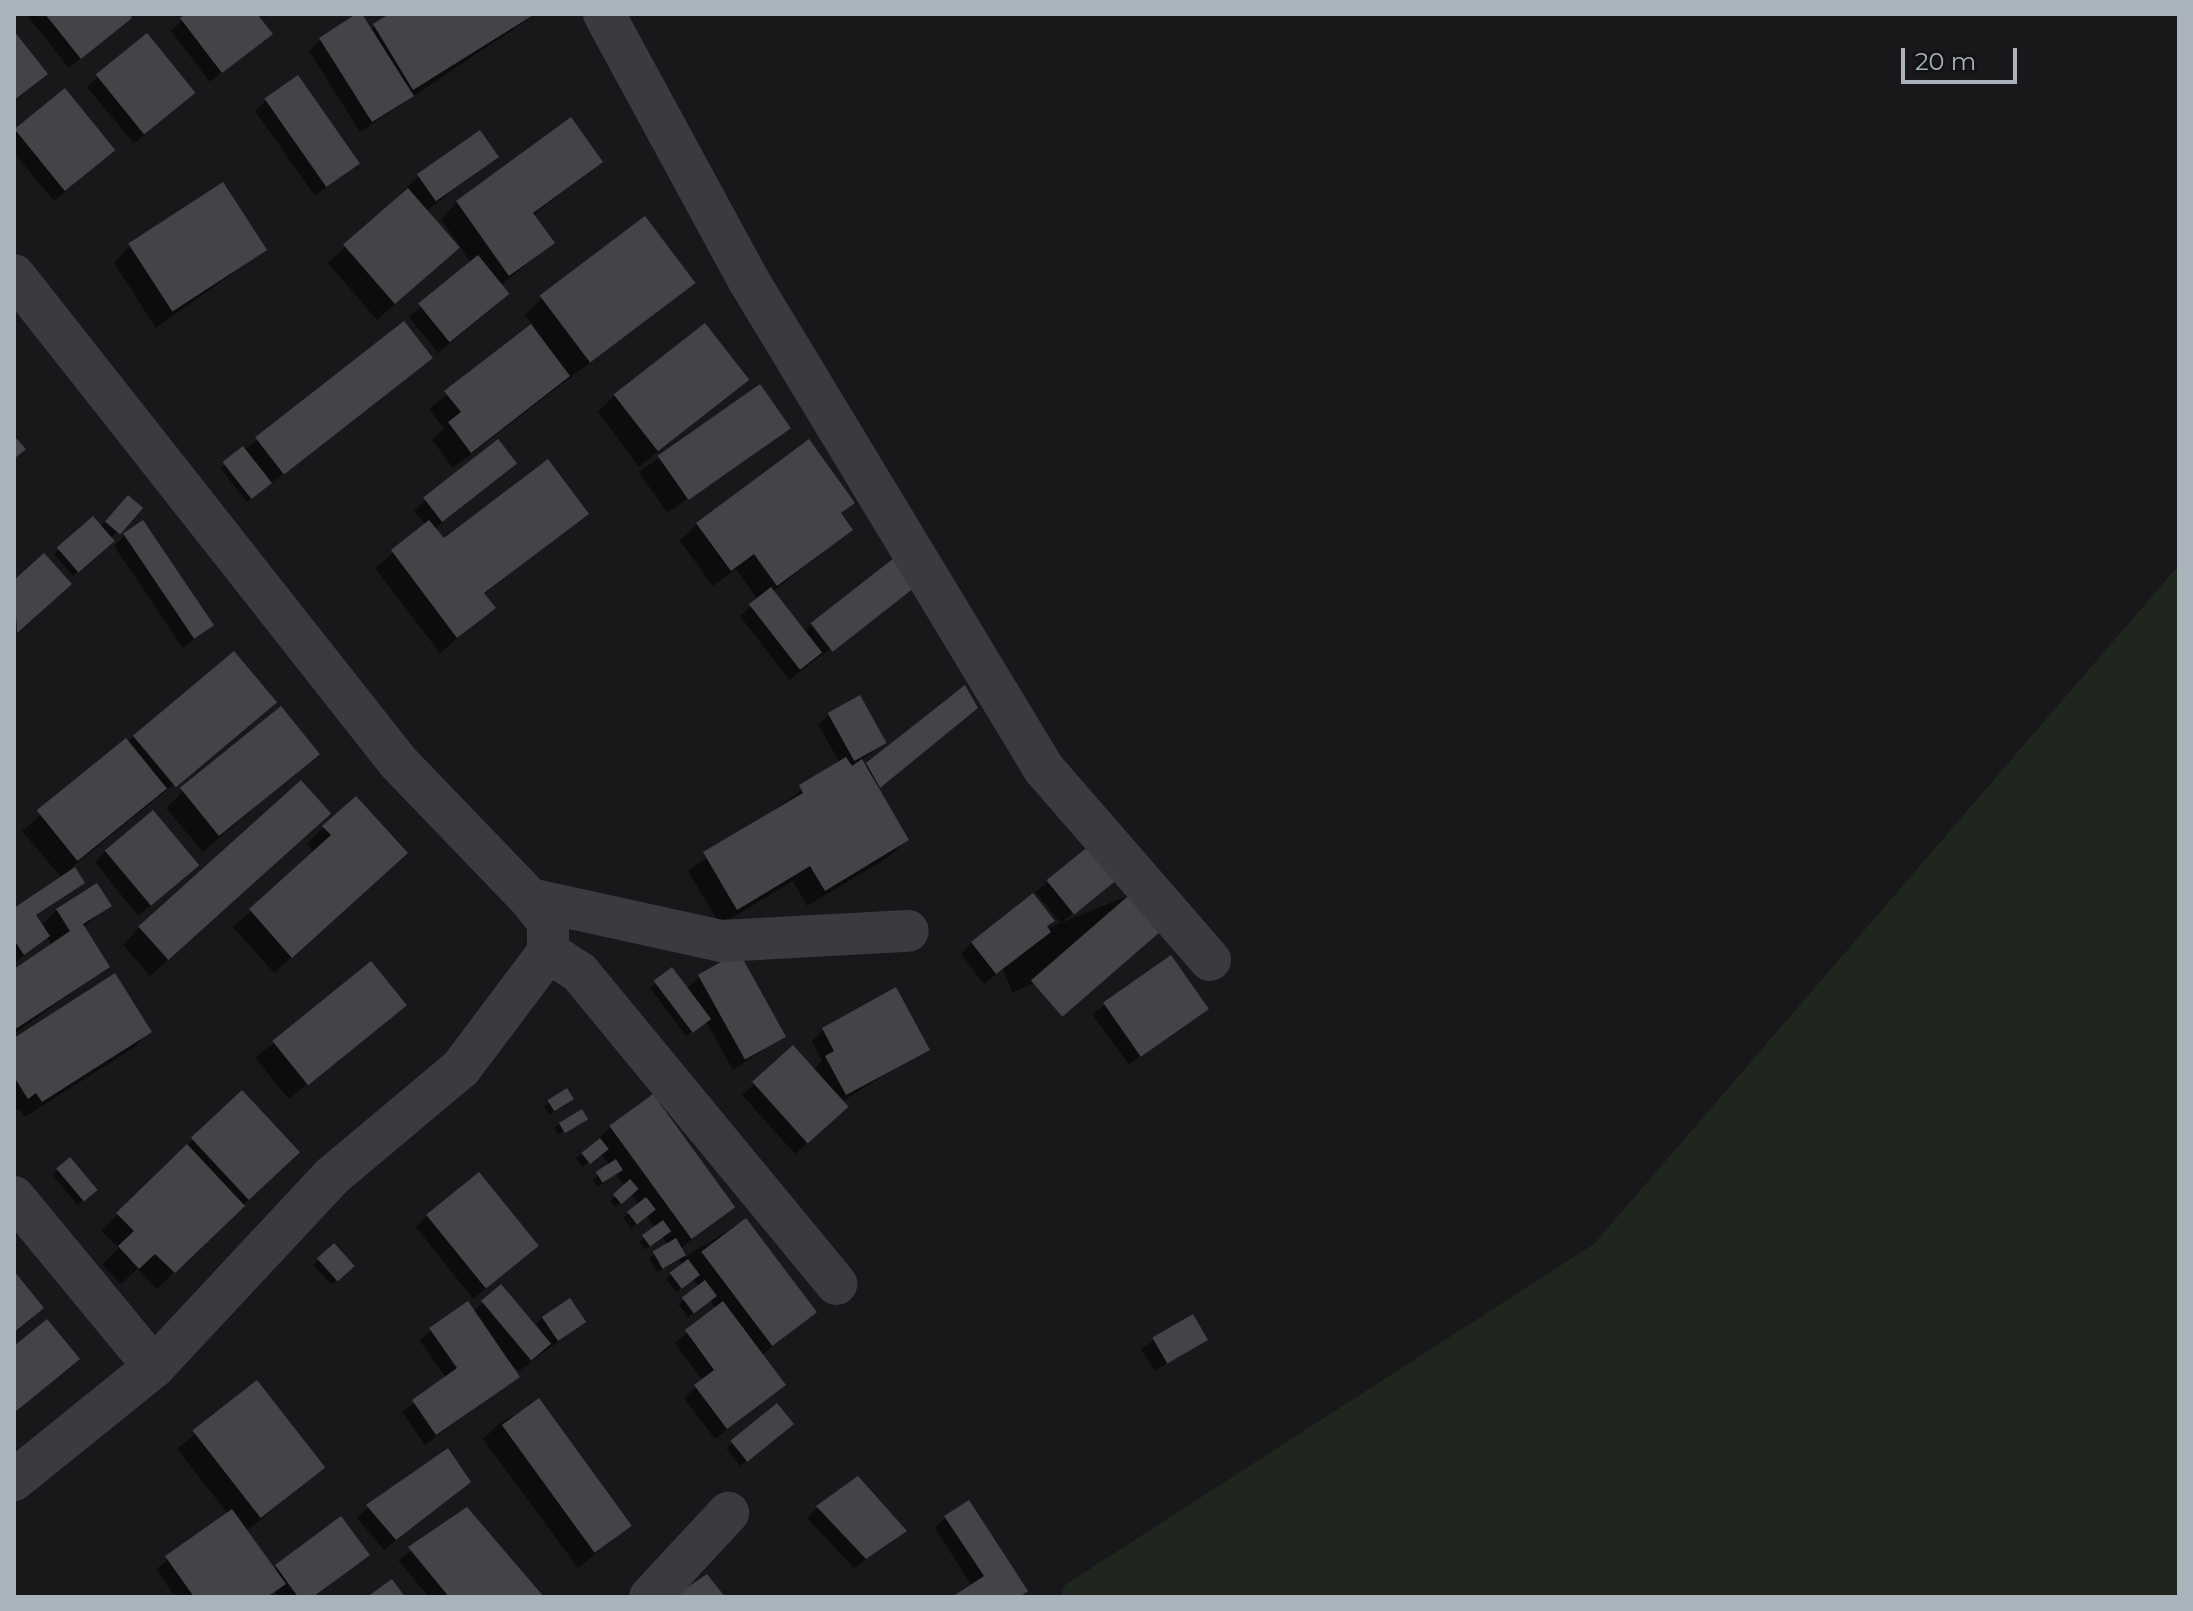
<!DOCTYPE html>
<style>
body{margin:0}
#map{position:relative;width:2193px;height:1611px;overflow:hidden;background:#18181a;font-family:Montserrat,sans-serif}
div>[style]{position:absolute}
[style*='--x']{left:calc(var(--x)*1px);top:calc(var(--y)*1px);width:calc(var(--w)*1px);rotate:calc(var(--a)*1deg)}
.green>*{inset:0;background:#1e261d}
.shadow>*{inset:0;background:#0007;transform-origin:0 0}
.building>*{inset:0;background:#424447;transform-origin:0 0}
.street>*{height:42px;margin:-21px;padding:0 21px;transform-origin:21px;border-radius:21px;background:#393b40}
span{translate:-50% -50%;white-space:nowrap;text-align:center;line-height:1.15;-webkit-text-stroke:8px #131315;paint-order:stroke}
.frame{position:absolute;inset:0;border:16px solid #a9b3bb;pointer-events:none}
.scale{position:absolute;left:1901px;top:48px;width:116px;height:36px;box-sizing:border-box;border:4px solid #a9b3bb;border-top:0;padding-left:10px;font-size:24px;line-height:28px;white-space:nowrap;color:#a9b3bb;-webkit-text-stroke:6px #131315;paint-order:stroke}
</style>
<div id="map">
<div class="green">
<i style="clip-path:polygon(2179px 565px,2179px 1597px,1060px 1597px,1065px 1585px,1594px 1244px)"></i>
</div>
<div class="shadow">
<i style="clip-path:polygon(26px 14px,126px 14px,118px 29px,69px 68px)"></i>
<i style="clip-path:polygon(189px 14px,255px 14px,270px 34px,210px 82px,171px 31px)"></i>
<i style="clip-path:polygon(393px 14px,536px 14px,360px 132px,309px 51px,320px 40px,370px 30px)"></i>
<i style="left:147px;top:36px;width:74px;height:79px;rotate:50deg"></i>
<i style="clip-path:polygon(64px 91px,102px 160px,54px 201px,14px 153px,14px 134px)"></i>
<i style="clip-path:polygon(266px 100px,357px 163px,315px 196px,255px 111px)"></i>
<i style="clip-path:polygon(496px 157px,426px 211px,440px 264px,377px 320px,328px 263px,418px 177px)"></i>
<i style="clip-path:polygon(600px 162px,532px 216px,552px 243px,500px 286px,496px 305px,438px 353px,409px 317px,471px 263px,441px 219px,457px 202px)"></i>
<i style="clip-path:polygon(130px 246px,265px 250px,156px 328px,114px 263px)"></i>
<i style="clip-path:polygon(693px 283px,453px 468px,432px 440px,444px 429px,429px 409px,533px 325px,525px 315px,542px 298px)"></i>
<i style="clip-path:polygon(430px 358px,247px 502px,220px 468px,257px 440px)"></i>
<i style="clip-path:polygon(746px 380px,639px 467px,598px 412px,615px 395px)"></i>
<i style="left:760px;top:387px;width:50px;height:148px;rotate:55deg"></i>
<i style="clip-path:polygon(514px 463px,434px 529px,443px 541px,586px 513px,483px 595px,493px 608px,440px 653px,375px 568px,426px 525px,414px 511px,425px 500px)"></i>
<i style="clip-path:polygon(128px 497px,140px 508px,73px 576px,54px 554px,93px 519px,100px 527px)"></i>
<i style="clip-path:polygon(853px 502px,840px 515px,851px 530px,772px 592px,804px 632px,811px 624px,913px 586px,789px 680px,740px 616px,758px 600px,736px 569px,713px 586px,680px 541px,697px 524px)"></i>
<i style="clip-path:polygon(125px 535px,212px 625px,183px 648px,114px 546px)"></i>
<i style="clip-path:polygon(44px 556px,58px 595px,14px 634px,14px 582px)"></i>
<i style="clip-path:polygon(274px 703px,72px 867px,82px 883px,35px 917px,41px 926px,57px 910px,109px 905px,83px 928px,108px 967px,14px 1034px,14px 971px,52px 946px,47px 937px,14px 963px,14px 910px,62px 878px,22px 831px,133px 737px)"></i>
<i style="clip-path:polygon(830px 714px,884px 743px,860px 761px,864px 767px,964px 719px,877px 790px,907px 840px,890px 856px,807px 906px,793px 881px,720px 925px,688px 871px,840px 763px,818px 725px)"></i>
<i style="clip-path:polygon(317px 754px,203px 852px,166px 808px,183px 791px)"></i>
<i style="clip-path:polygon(324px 827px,388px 870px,274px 973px,233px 927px,314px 853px,307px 844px)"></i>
<i style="clip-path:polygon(311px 830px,150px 976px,123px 945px,139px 928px)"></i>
<i style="left:1090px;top:848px;width:40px;height:70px;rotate:51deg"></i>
<i style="clip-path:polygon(106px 851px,185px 876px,138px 916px,95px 862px)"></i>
<i style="left:1135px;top:893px;width:46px;height:151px;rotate:68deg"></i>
<i style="clip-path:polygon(1052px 921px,1037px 942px,984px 984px,961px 954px,972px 943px)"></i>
<i style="left:1170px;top:958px;width:62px;height:96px;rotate:54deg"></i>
<i style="left:371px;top:964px;width:53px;height:149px;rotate:51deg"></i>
<i style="clip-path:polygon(672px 970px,686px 989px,699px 977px,783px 1037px,733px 1070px,706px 1021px,686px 1036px,650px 988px)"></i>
<i style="clip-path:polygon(896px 990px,927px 1049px,841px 1102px,835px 1118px,795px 1154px,742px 1095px,793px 1048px,813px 1070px,822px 1061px,812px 1041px,823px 1030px)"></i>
<i style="clip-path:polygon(150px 1031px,133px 1048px,25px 1117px,19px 1109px,14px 1112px,14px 1041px)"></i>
<i style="clip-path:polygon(549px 1102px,567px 1104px,549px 1115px,544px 1107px)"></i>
<i style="left:581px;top:1112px;width:8px;height:31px;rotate:60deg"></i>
<i style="clip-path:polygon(611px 1127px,732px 1206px,680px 1249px,685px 1257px,745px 1220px,814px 1312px,761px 1356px,783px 1385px,715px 1439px,684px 1398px,703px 1381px,675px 1343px,716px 1309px,710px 1300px,688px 1317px,678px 1304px,699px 1287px,693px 1279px,676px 1292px,666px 1279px,683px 1266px,679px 1260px,657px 1272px,649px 1258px,668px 1245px,662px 1237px,645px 1250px,639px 1242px,656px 1229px,647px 1216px,631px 1228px,623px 1218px,639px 1205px,631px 1194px,615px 1207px,610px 1201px,625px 1187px,616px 1174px,598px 1187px,592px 1180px,610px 1166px,602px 1154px,582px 1167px,576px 1158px)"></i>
<i style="clip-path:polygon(193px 1139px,297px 1152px,157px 1289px,137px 1269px,121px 1284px,102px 1265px,119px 1248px,101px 1231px)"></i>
<i style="left:70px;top:1160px;width:39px;height:23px;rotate:50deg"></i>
<i style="clip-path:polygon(427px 1216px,525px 1257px,473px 1299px,416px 1227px)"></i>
<i style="left:334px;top:1246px;width:27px;height:28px;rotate:48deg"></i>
<i style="clip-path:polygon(501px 1286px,544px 1339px,537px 1323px,542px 1318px,584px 1322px,519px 1371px,506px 1360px,517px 1376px,425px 1445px,402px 1412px,446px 1378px,420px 1341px,431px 1330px,472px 1312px)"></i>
<i style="left:1192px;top:1317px;width:26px;height:60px;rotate:58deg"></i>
<i style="clip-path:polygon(14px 1348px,77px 1359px,14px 1414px)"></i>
<i style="clip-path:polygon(256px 1383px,323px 1468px,246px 1532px,273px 1570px,341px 1519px,367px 1555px,314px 1597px,279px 1597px,275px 1591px,268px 1597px,175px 1597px,156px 1569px,228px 1514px,177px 1449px)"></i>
<i style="clip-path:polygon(539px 1401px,629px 1526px,578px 1568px,483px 1439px,500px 1423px)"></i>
<i style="clip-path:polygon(777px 1406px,786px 1429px,740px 1466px,726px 1448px)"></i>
<i style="clip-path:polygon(469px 1482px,384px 1550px,357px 1518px,368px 1507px)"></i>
<i style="clip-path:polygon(818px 1507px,904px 1531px,854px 1568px,807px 1518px)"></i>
<i style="clip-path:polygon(467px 1510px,541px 1597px,429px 1597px,398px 1560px)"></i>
<i style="clip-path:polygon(946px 1517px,1019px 1597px,955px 1597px,972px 1586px,935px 1528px)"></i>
</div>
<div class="building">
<i style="clip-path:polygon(45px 14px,129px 14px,132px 18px,81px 59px)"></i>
<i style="clip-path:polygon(186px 14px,257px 14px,273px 34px,222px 73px,180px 18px)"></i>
<i style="clip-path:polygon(356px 14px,362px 14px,414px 96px,372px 122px,319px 38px)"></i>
<i style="clip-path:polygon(389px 14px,535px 14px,413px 90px,373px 24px)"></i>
<i style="clip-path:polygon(14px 31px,48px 74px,14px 100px)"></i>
<i style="left:147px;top:33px;width:77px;height:66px;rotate:51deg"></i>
<i style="left:298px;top:75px;width:108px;height:41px;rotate:55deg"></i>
<i style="left:65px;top:88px;width:80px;height:65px;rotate:51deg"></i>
<i style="clip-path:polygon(571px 117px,603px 162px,533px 213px,555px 243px,509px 276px,456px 201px)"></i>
<i style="left:480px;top:130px;width:33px;height:77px;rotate:55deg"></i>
<i style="left:223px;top:182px;width:81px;height:113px;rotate:57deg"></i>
<i style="left:408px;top:188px;width:79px;height:86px;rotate:49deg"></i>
<i style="left:645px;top:216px;width:84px;height:132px;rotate:53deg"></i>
<i style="left:478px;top:255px;width:50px;height:77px;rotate:51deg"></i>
<i style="left:404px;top:321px;width:47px;height:189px;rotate:52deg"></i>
<i style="left:705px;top:323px;width:72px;height:116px;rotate:52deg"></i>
<i style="clip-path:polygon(531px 324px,570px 376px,471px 453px,448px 422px,461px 412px,444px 391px)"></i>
<i style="left:760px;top:384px;width:54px;height:125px;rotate:55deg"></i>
<i style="clip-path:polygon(14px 436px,26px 449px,14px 459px)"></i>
<i style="left:498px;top:439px;width:31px;height:95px;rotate:52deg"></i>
<i style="clip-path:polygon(809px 439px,855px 503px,841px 513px,853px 530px,777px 586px,754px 554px,731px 571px,696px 523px)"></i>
<i style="left:243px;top:446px;width:47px;height:26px;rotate:52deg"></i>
<i style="clip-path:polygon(548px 459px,589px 514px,484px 593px,496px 608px,457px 638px,391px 550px,429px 520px,444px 538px)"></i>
<i style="left:128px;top:495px;width:20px;height:35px;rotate:41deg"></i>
<i style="left:93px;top:516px;width:33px;height:48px;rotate:49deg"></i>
<i style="left:143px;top:520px;width:127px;height:24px;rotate:56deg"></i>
<i style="clip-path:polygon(44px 553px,72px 584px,17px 633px,14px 580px)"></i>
<i style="left:894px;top:558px;width:36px;height:106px;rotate:52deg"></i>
<i style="left:771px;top:587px;width:83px;height:28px;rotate:52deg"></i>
<i style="left:234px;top:651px;width:67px;height:132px;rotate:50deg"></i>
<i style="clip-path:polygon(965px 685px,978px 708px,880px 788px,866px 763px)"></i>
<i style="left:860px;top:695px;width:55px;height:37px;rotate:61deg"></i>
<i style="left:281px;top:706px;width:62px;height:130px;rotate:51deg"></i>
<i style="left:126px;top:738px;width:65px;height:115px;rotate:51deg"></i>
<i style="clip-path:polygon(846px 757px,852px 766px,862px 759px,909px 840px,825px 891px,810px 866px,737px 910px,703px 852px,803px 793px,799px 785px)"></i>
<i style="left:301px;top:780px;width:45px;height:219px;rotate:48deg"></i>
<i style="clip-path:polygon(356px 796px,408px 853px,292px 958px,249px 909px,331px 835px,322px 826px)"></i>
<i style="left:153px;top:810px;width:72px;height:63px;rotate:50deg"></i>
<i style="left:1090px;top:845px;width:44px;height:56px;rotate:51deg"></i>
<i style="clip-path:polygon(75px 867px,85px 883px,36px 915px,50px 936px,24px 955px,14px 940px,14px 908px)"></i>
<i style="clip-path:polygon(97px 883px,112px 906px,83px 924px,110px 967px,14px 1030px,14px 969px,70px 931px,56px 909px)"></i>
<i style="left:1135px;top:890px;width:48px;height:138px;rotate:49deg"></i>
<i style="clip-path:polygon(1033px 893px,1055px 921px,1047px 926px,1051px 932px,996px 974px,971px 942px)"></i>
<i style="left:739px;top:952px;width:97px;height:47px;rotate:61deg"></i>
<i style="left:1171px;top:955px;width:66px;height:83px;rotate:55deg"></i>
<i style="left:371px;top:961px;width:57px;height:127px;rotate:51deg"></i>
<i style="left:672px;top:967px;width:65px;height:23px;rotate:53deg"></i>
<i style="clip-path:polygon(115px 973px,152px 1032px,42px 1102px,36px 1093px,28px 1099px,14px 1077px,14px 1038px)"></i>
<i style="clip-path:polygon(896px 987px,930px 1050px,846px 1095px,825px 1056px,834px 1051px,822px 1028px)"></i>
<i style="left:793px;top:1045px;width:83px;height:55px;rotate:48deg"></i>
<i style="left:567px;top:1088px;width:13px;height:23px;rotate:58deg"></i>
<i style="left:242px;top:1090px;width:85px;height:70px;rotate:47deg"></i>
<i style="left:653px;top:1094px;width:140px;height:54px;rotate:54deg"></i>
<i style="left:582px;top:1109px;width:12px;height:27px;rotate:59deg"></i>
<i style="left:600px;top:1138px;width:14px;height:24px;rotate:51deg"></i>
<i style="clip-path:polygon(187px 1144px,245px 1206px,175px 1273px,155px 1254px,139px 1269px,118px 1246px,134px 1231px,116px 1213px)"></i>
<i style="left:70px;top:1157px;width:43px;height:18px;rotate:50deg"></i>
<i style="left:616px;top:1159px;width:13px;height:24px;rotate:58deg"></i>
<i style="left:479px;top:1172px;width:95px;height:68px;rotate:51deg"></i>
<i style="left:630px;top:1179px;width:13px;height:23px;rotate:48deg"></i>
<i style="left:646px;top:1197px;width:16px;height:24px;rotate:52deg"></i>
<i style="left:746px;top:1218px;width:118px;height:56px;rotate:53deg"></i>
<i style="left:663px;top:1220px;width:14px;height:26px;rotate:54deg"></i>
<i style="left:676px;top:1238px;width:20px;height:27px;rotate:60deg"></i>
<i style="left:334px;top:1243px;width:31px;height:23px;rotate:48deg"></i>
<i style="left:688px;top:1259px;width:20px;height:23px;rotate:53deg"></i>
<i style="clip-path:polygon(14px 1271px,44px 1308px,14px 1332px)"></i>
<i style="left:705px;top:1280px;width:20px;height:29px;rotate:53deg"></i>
<i style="left:501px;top:1284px;width:78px;height:26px;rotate:50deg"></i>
<i style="left:570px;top:1298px;width:29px;height:34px;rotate:56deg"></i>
<i style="clip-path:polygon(468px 1301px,520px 1377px,436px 1435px,412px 1400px,457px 1368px,429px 1328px)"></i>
<i style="clip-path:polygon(723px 1301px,786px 1385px,727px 1429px,694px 1385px,714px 1370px,685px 1330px)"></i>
<i style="left:1193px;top:1314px;width:30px;height:47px;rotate:60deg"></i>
<i style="clip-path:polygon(47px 1319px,80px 1359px,14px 1413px,14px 1346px)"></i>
<i style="left:257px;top:1380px;width:111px;height:82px;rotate:52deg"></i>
<i style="left:539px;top:1398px;width:158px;height:46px;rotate:54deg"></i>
<i style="left:777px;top:1403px;width:27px;height:60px;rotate:51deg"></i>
<i style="clip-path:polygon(448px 1448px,471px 1482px,396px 1540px,366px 1505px)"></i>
<i style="clip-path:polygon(858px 1476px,907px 1531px,866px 1559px,816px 1506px)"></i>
<i style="clip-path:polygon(969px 1500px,1028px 1591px,1019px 1597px,952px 1597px,984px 1576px,944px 1516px)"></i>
<i style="clip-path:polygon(467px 1507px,544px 1597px,449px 1597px,408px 1547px)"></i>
<i style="clip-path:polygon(232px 1509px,286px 1584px,267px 1597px,194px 1597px,165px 1556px)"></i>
<i style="clip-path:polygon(341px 1516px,370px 1555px,313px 1597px,298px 1597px,275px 1565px)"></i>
<i style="clip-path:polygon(707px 1574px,725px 1597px,673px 1597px)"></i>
<i style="clip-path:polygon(392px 1579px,405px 1597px,367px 1597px)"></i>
</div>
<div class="street">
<i style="--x:604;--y:14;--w:304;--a:61.5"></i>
<i style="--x:749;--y:281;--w:570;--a:58.85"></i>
<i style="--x:1044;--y:769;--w:253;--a:49"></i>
<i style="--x:14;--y:275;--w:620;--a:51.74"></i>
<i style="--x:398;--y:762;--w:190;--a:46.1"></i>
<i style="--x:530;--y:899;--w:29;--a:52"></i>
<i style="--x:548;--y:922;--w:30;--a:90"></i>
<i style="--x:548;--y:952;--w:38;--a:33"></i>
<i style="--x:580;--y:973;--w:403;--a:50.5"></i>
<i style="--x:530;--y:899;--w:196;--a:12.4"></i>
<i style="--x:721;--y:941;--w:187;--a:-3.1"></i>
<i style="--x:14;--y:1197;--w:220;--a:50.5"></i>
<i style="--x:14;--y:1480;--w:180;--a:-38.9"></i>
<i style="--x:154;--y:1367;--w:260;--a:-47"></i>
<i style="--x:331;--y:1177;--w:170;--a:-40"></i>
<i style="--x:461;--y:1068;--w:145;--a:-53.1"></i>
<i style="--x:650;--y:1597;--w:115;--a:-47.1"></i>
</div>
<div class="frame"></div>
<div class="scale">20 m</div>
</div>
